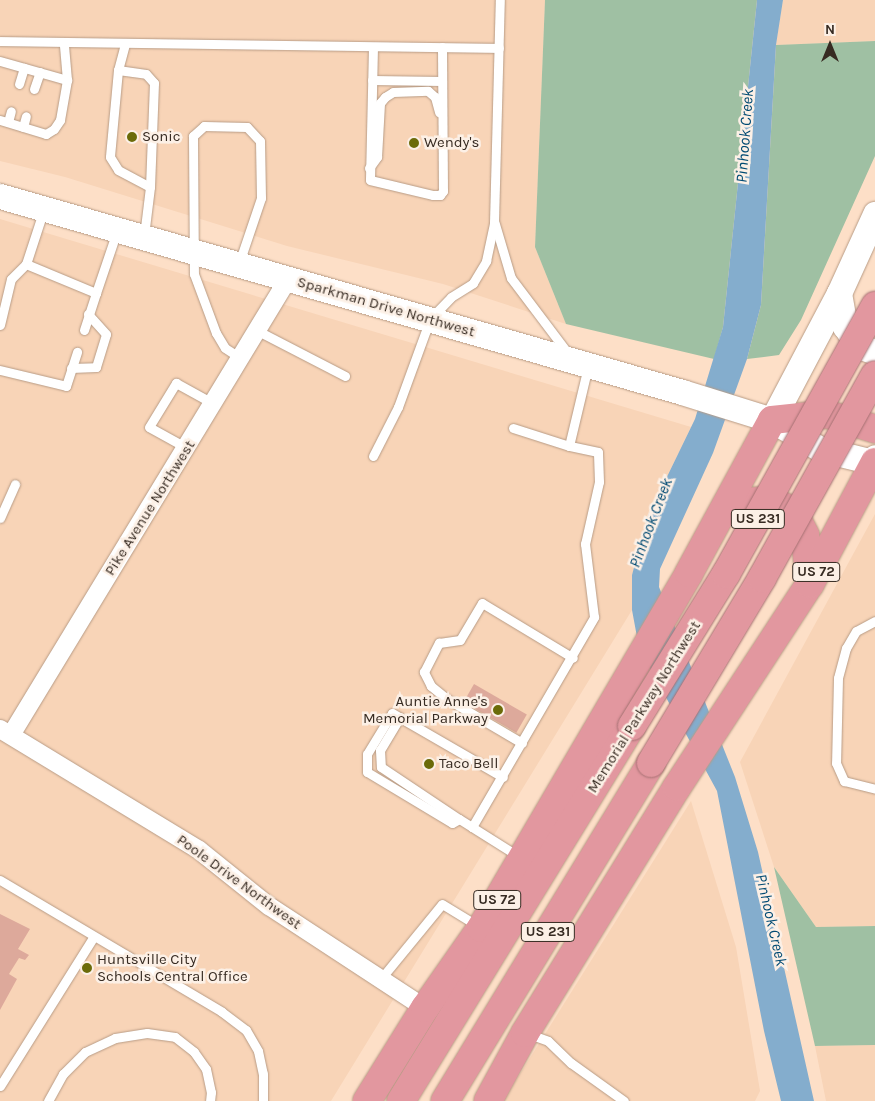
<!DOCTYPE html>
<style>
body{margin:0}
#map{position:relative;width:875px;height:1101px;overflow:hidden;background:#fddfc7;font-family:Karla,sans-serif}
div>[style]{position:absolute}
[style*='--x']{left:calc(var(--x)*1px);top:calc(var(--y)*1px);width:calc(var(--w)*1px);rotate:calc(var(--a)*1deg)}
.built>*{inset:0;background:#f8d4b7}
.green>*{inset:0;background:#9fc0a3}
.water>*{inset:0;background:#84adcd}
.building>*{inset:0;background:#dda99b;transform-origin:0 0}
.roads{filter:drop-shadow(0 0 1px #b89c86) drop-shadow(0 0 1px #b89c86)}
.lane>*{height:9px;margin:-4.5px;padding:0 4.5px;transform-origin:4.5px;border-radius:4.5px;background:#fff}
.street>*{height:18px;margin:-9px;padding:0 9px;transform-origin:9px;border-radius:9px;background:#fff}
.secondary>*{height:25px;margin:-12.5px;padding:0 12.5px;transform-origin:12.5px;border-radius:12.5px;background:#fff}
.highway>*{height:28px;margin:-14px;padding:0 14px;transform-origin:14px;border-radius:14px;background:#e2979f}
.bridges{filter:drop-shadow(0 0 1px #a67173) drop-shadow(0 0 1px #a67173)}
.highway-bridge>*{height:28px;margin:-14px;padding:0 14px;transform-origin:14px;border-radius:14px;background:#e2979f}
.dots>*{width:14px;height:14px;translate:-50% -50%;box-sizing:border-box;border:2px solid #fcf0e6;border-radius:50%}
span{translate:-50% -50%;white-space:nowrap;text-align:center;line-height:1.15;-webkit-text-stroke:5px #fcf0e6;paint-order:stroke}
.shield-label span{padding:1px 4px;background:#fcf0e6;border:1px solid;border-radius:4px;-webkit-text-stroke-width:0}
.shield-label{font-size:14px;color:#372b22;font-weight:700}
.poi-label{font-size:15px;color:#372b22}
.left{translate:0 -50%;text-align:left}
.right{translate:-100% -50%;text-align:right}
.street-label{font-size:15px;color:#372b22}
.water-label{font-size:16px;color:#004a73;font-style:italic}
.north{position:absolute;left:805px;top:20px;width:50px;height:50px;-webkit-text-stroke:4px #fcf0e6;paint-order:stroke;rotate:0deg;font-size:14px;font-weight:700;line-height:20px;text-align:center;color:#372b22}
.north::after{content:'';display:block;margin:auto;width:18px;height:22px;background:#372b22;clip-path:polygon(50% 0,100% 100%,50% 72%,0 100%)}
</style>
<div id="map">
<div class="built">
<i style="clip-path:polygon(0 0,545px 0,535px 247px,566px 324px,443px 284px,287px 246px,65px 177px,0 161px)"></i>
<i style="clip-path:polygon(783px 0,875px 0,875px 41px,776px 45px)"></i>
<i style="clip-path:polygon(0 219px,691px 427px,647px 518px,632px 575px,632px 610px,331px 1101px,0 1101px)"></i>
<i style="clip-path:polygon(875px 514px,875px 926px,816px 927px,774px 867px,740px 762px)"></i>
<i style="clip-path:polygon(691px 801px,736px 947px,760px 1091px,755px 1101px,503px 1101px)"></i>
<i style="clip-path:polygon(875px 1045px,875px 1101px,826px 1101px,815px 1046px)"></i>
</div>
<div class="green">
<i style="clip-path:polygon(545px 0,757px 0,723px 327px,714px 359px,566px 324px,535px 247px)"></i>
<i style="clip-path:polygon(875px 41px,875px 156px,801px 320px,779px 355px,747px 359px,761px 305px,776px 45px)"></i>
<i style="clip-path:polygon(774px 867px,816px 927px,875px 926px,875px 1045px,815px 1046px)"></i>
</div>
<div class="water">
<i style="clip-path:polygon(757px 0,783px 0,776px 45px,761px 305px,747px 359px,713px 453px,660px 569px,659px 587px,735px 777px,758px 852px,814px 1101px,781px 1101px,764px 1031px,717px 791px,650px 668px,637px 637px,632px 610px,632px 575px,647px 518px,695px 419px,723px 327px)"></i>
</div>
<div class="building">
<i style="left:474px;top:684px;width:61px;height:21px;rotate:30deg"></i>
<i style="clip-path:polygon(0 914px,30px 929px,18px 949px,29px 955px,25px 960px,19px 958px,9px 974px,17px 979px,0 1010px)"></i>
</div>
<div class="roads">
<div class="lane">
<i style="--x:0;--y:41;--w:499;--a:0.8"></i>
<i style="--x:125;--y:44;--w:27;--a:105"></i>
<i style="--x:118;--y:70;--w:87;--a:95.3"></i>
<i style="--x:110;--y:157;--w:15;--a:58"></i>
<i style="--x:118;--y:170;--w:36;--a:28"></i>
<i style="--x:373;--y:47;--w:133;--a:91.3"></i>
<i style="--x:370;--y:180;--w:65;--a:13.4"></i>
<i style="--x:433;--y:195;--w:7;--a:0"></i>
<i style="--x:440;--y:195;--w:5;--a:-53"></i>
<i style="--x:443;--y:191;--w:144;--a:-90.4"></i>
<i style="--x:0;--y:61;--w:70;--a:15.8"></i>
<i style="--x:118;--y:70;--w:28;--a:8"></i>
<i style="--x:146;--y:74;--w:12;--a:48"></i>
<i style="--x:154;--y:83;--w:104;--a:92.2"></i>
<i style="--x:150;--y:187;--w:49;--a:97"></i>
<i style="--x:372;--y:80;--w:70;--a:0.8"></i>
<i style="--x:19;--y:84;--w:17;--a:-73"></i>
<i style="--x:34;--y:89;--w:18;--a:-71"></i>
<i style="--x:0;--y:120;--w:48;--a:16.9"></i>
<i style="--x:46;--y:134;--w:9;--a:-32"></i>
<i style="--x:54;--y:129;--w:11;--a:-56"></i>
<i style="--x:60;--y:120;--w:41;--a:-80.1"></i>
<i style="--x:67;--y:80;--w:37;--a:-95"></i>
<i style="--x:8;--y:122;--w:11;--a:-75"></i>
<i style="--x:23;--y:127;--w:11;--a:-75"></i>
<i style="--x:369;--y:168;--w:14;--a:-54"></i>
<i style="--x:377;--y:157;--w:54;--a:-86.8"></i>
<i style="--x:380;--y:103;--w:8;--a:-50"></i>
<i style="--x:385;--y:97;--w:9;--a:-32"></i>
<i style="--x:393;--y:92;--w:35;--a:-2"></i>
<i style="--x:428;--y:91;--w:9;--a:41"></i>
<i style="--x:435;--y:97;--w:16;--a:75"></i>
<i style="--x:495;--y:224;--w:56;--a:73.5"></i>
<i style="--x:511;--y:278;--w:93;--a:52.9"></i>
<i style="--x:239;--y:263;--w:69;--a:-71.3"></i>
<i style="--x:261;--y:198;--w:57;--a:-91"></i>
<i style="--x:260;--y:141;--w:19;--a:-133"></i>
<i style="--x:247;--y:127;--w:43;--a:-178.7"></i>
<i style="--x:204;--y:126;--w:15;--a:138"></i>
<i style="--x:193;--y:136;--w:138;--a:89.6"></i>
<i style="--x:194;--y:274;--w:63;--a:69.6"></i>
<i style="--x:216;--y:333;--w:17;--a:59"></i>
<i style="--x:225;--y:348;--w:20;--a:33"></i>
<i style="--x:26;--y:264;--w:76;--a:22.5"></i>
<i style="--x:96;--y:293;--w:65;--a:-71.3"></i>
<i style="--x:0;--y:325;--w:47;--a:-76.6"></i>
<i style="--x:11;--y:279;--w:21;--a:-45"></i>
<i style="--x:26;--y:264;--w:58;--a:-71.9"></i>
<i style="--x:84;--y:330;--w:39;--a:-72"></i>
<i style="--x:258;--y:331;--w:98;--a:27.3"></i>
<i style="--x:71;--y:368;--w:25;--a:-2"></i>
<i style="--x:96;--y:367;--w:34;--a:-73"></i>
<i style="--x:106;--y:334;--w:27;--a:-132"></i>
<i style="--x:0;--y:370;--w:68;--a:13.6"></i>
<i style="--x:66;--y:386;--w:36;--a:-72"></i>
<i style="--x:513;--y:428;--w:59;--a:17.8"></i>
<i style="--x:569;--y:446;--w:82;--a:-76.6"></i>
<i style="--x:187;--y:448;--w:43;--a:-151.1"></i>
<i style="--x:149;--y:427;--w:52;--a:-58.5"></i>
<i style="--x:176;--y:383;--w:43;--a:28.9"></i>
<i style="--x:373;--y:456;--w:55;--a:-63"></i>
<i style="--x:398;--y:407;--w:94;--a:-70"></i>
<i style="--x:430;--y:319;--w:30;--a:-46"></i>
<i style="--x:451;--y:297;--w:26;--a:-32"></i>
<i style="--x:473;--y:283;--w:26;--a:-59"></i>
<i style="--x:486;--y:261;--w:40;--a:-78"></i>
<i style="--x:494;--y:222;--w:222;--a:-88.5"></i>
<i style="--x:0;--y:518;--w:37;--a:-66"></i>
<i style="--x:875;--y:621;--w:21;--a:152"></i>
<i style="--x:856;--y:631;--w:20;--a:120"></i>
<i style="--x:846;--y:648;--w:31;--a:105"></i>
<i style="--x:838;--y:678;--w:85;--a:91.3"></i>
<i style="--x:836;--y:763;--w:20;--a:66"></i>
<i style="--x:844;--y:781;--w:32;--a:14"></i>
<i style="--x:400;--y:717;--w:39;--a:121"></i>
<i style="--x:380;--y:750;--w:17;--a:87"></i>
<i style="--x:381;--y:767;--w:94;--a:33.7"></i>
<i style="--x:522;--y:743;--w:87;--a:-149.6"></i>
<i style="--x:447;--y:699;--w:21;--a:-141"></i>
<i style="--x:431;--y:686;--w:16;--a:-117"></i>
<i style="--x:424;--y:672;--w:33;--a:-63"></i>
<i style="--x:439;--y:643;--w:21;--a:-8"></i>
<i style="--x:460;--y:640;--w:43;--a:-59.3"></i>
<i style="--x:482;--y:603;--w:106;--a:31.1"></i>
<i style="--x:472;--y:827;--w:15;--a:-148"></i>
<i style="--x:459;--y:819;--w:8;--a:150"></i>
<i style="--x:452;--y:823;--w:99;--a:-149"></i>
<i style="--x:367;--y:772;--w:18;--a:-90"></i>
<i style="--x:367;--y:754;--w:48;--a:-58.6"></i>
<i style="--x:392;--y:713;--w:128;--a:30"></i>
<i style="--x:518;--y:856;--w:54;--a:-147.8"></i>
<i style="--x:472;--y:827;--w:243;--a:-59.8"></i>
<i style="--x:594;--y:617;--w:74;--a:-97"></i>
<i style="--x:585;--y:544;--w:64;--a:-77.3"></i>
<i style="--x:599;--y:482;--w:30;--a:-92"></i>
<i style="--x:598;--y:452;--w:30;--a:-168"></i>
<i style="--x:0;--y:880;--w:258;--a:30.7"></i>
<i style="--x:222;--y:1012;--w:30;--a:37"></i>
<i style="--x:246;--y:1030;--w:24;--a:60"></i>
<i style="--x:258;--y:1051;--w:24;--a:78"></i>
<i style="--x:263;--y:1074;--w:27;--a:90"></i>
<i style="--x:379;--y:981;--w:99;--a:-50.7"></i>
<i style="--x:442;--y:904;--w:42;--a:31.4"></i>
<i style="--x:529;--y:1034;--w:20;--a:20"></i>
<i style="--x:548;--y:1041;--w:32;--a:44"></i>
<i style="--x:571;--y:1063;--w:65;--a:35.6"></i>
<i style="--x:0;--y:1086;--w:175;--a:-57.9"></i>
<i style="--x:48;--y:1101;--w:31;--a:-61"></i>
<i style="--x:63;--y:1074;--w:31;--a:-45"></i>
<i style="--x:85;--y:1052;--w:33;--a:-25"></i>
<i style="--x:115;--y:1038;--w:32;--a:-9"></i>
<i style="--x:147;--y:1033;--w:28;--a:8"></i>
<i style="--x:175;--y:1037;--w:24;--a:38"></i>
<i style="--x:194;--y:1052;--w:21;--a:55"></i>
<i style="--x:206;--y:1069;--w:24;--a:78"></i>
<i style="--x:211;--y:1092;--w:9;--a:96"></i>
</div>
<div class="street">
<i style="--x:0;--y:729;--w:233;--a:31.3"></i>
<i style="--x:199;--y:850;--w:90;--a:38.7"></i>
<i style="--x:269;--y:906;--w:186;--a:33.2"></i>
<i style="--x:11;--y:735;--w:534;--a:-58.72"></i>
</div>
<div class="secondary">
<i style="--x:0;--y:196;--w:710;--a:16.03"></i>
<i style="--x:682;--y:392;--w:94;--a:17.3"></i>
<i style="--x:772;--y:420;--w:56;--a:31.1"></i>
<i style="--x:820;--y:449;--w:55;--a:13.8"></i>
<i style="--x:873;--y:462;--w:5;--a:-68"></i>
<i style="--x:839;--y:293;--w:34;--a:80"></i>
<i style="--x:845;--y:326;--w:24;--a:57"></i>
<i style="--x:858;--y:346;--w:18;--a:19"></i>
<i style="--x:772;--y:420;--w:144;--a:-62.2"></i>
<i style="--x:839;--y:293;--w:87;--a:-65.5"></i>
</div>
<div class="highway">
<i style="--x:744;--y:502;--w:27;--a:-4"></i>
<i style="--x:771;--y:500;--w:25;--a:27"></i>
<i style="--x:793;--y:511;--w:27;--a:63"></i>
<i style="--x:805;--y:535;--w:49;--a:84.2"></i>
<i style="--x:367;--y:1101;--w:110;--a:-58.1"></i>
<i style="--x:425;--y:1008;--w:98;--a:-55"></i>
<i style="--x:481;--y:928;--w:411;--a:-59.6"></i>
<i style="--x:689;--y:573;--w:174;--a:-61.5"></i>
<i style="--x:772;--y:420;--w:55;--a:-6.2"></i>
<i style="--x:827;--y:414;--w:50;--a:17.4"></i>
<i style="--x:401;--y:1101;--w:440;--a:-58.4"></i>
<i style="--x:445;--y:1101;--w:396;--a:-58.6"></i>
<i style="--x:488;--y:1101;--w:77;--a:-61.4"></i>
<i style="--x:525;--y:1033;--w:289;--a:-58.3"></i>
<i style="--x:677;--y:787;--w:243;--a:-56.8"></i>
<i style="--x:810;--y:584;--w:138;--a:-62"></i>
</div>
</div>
<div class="bridges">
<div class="highway-bridge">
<i style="--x:632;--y:726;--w:179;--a:-58.3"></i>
<i style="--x:726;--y:574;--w:307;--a:-60.9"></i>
<i style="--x:651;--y:763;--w:216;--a:-59"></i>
<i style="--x:762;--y:578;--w:232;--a:-60.9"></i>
</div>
</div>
<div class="dots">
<i style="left:132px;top:137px;background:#6b6b09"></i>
<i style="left:414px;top:143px;background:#6b6b09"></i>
<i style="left:498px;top:710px;background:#6b6b09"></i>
<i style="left:429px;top:764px;background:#6b6b09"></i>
<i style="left:87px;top:968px;background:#6b6b09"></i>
</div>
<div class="shield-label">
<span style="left:758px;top:519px">US 231</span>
<span style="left:816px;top:572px">US 72</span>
<span style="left:497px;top:900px">US 72</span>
<span style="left:548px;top:932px">US 231</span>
</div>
<div class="poi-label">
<span class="left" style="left:142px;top:137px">Sonic</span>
<span class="left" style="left:424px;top:143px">Wendy's</span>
<span class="right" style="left:488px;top:710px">Auntie Anne's<br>Memorial Parkway</span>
<span class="left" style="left:439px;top:764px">Taco Bell</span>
<span class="left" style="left:97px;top:968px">Huntsville City<br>Schools Central Office</span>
</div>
<div class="street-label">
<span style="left:386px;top:307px;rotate:16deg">Sparkman Drive Northwest</span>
<span style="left:150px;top:508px;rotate:-58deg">Pike Avenue Northwest</span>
<span style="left:644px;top:707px;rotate:-58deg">Memorial Parkway Northwest</span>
<span style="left:239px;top:882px;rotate:36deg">Poole Drive Northwest</span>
</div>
<div class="water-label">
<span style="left:745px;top:136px;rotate:-86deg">Pinhook Creek</span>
<span style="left:651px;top:523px;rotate:-69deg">Pinhook Creek</span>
<span style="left:771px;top:920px;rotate:77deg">Pinhook Creek</span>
</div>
<div class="north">N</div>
</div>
